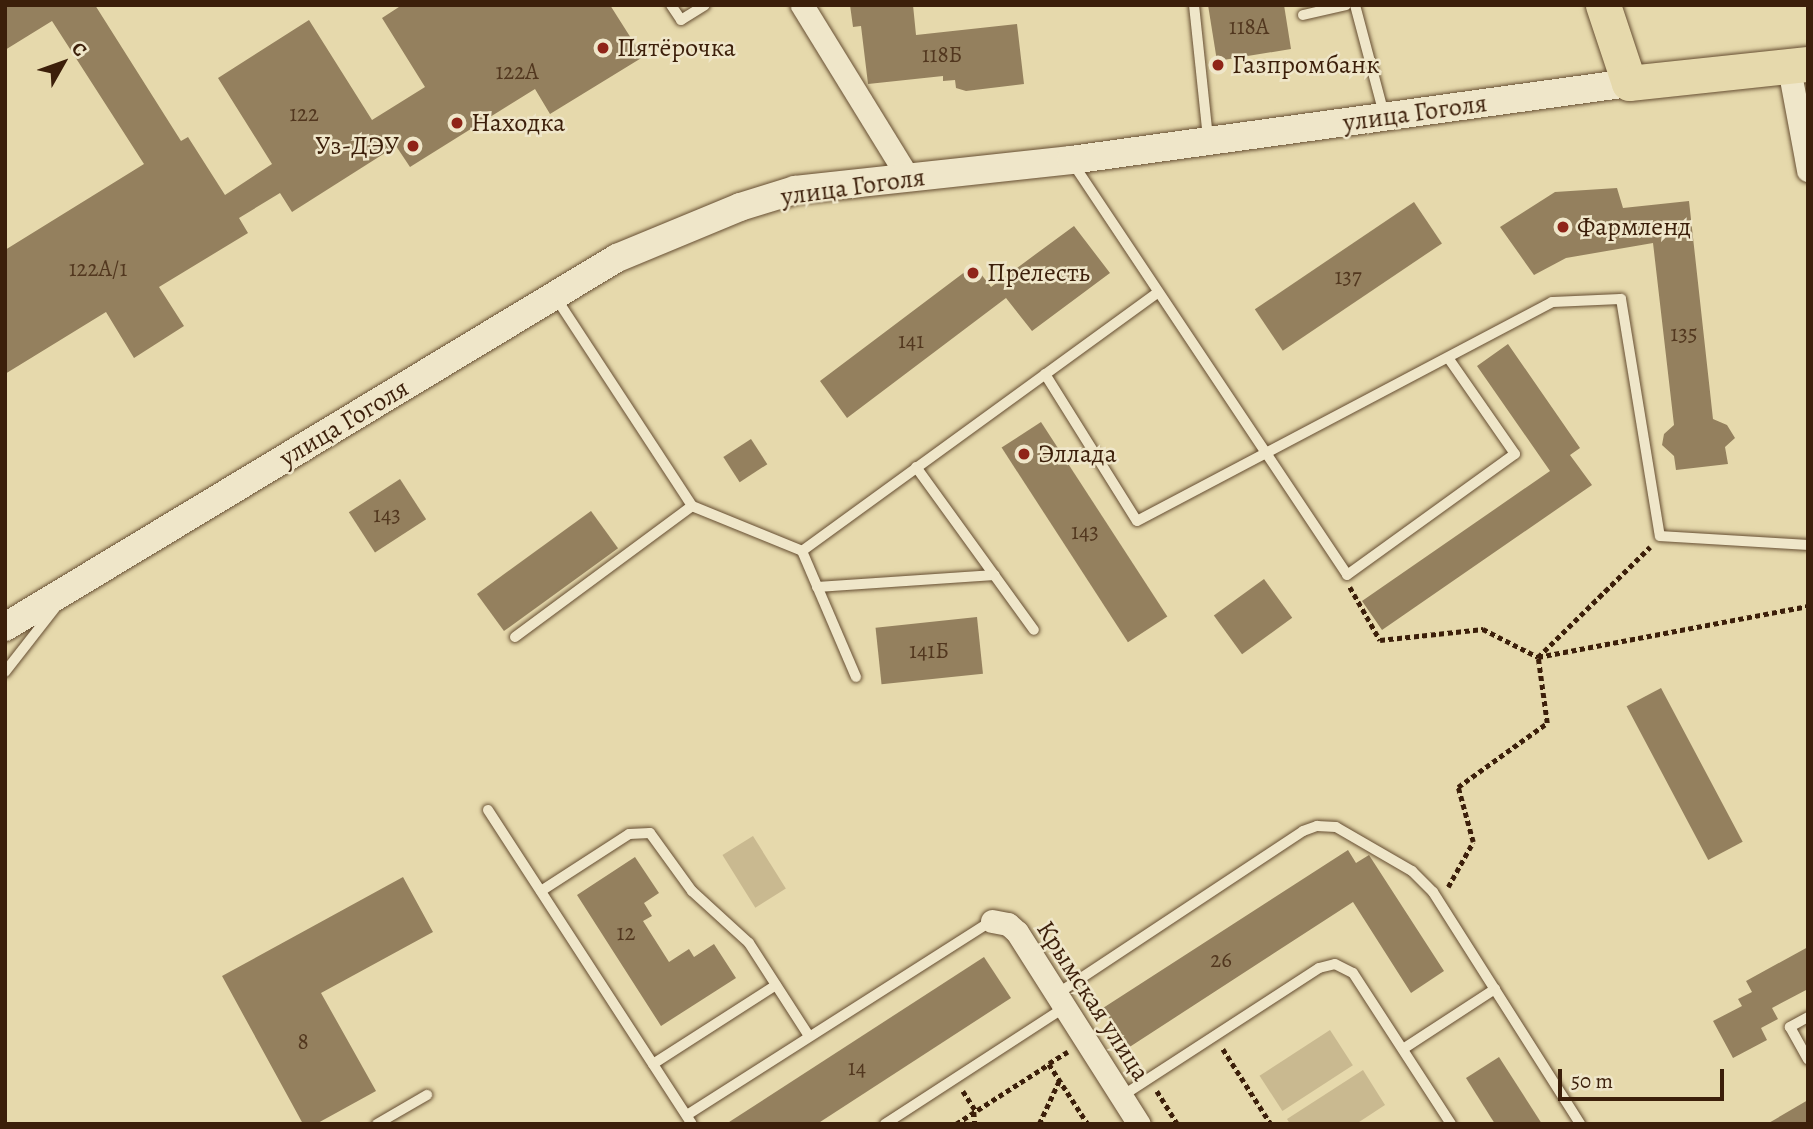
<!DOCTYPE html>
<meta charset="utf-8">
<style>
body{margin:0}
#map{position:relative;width:1813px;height:1129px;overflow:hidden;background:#e6d9ac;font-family:Alegreya,serif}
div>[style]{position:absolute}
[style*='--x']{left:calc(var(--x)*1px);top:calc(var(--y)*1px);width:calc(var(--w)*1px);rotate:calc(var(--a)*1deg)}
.green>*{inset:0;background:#c9b990;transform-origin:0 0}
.building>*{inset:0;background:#94805e;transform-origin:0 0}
.path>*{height:4.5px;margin-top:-2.25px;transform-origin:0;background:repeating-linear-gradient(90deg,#3c1f0a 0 5px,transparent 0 8.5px)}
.roads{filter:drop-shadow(0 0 2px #664e32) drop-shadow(0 0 2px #664e32)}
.service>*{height:10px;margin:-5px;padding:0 5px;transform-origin:5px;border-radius:5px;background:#efe6c9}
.minor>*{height:23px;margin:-11.5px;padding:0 11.5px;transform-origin:11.5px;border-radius:11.5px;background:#efe6c9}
.tertiary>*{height:28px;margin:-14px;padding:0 14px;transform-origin:14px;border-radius:14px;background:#efe6c9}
.primary>*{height:35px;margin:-17.5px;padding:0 17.5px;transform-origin:17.5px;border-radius:17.5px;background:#e6d9ac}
.dots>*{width:19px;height:19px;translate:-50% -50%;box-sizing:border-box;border:4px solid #efe6c9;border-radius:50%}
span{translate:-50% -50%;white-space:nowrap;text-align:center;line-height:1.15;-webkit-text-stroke:5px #efe6c9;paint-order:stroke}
.number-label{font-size:23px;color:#52371f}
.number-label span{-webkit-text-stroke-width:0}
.poi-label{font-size:26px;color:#3c1f0a}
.left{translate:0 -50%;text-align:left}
.right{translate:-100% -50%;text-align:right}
.street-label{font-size:26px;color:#3c1f0a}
.frame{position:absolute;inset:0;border:7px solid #3c1f0a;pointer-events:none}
.north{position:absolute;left:28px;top:28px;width:70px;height:70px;-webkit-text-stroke:5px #efe6c9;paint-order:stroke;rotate:50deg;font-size:19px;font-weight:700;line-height:28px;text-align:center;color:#3c1f0a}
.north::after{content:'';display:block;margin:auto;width:24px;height:32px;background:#3c1f0a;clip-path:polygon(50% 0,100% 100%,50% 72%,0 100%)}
.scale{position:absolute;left:1558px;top:1069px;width:166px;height:32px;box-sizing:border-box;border:4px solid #3c1f0a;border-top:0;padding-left:9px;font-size:21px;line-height:24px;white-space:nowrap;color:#3c1f0a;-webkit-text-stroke:5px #efe6c9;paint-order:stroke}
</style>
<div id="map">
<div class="green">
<i style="left:753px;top:836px;width:62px;height:36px;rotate:58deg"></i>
<i style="left:1330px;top:1030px;width:42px;height:84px;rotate:57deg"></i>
<i style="clip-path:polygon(1363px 1070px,1385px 1105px,1356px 1124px,1290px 1124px,1287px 1119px)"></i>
</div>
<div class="building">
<i style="clip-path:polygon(5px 5px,95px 5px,181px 141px,188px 137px,225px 195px,272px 164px,218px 78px,309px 20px,372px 120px,425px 87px,382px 18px,402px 5px,610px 5px,643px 57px,550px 114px,535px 89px,410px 167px,396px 146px,292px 212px,280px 193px,239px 218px,248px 233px,159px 287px,184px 326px,134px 358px,106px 312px,5px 374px,5px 250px,144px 164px,52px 21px,5px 50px)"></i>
<i style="clip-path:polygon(850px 5px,913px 5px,916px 35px,1017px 24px,1024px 84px,966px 91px,956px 88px,955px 80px,943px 81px,943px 76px,868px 84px,861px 26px,853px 27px)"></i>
<i style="clip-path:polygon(1208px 5px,1284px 5px,1291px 49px,1217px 61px)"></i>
<i style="clip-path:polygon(1617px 188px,1623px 208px,1689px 201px,1713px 419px,1727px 425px,1735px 438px,1725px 447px,1728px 464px,1676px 470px,1674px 456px,1662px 445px,1664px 434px,1674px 425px,1653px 243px,1566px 258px,1534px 275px,1500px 227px,1555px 192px)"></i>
<i style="left:1414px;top:202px;width:50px;height:192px;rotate:56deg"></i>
<i style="clip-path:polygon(1074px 226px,1110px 273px,1032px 331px,1006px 298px,847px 418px,820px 381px,974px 265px,991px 287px)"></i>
<i style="clip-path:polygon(1508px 344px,1580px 448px,1570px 455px,1592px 485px,1382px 630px,1362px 601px,1550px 471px,1477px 366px)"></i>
<i style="left:1041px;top:422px;width:232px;height:47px;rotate:57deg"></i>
<i style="left:751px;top:439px;width:30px;height:33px;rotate:57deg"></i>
<i style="left:400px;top:479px;width:48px;height:61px;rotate:57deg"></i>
<i style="left:591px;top:511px;width:46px;height:141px;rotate:54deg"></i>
<i style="left:1264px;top:579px;width:48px;height:62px;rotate:54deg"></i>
<i style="left:977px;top:617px;width:57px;height:102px;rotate:84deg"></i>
<i style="left:1661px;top:688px;width:174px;height:39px;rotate:62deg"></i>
<i style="clip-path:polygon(1348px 850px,1356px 863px,1369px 855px,1444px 971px,1411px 993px,1353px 902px,1128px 1048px,1103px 1008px)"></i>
<i style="clip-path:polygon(635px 857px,659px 893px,644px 903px,652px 916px,643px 921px,669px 962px,689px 949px,694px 957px,714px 944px,736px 978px,661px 1026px,577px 895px)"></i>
<i style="clip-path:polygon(403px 877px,433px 932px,321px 993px,376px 1091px,316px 1124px,303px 1124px,222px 976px)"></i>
<i style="clip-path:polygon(1808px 947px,1808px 989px,1772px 1008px,1778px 1019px,1761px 1028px,1767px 1040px,1733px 1058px,1713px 1021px,1742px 1006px,1738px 999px,1752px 992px,1746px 981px)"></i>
<i style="clip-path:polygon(984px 957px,1011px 998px,817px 1124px,726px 1124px)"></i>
<i style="clip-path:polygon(1499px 1057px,1542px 1124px,1495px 1124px,1466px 1078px)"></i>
<i style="clip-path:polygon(1808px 1100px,1808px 1124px,1767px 1124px)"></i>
</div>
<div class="path">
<i style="--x:1350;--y:587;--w:61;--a:60.5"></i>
<i style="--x:1380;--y:640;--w:104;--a:-6.1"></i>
<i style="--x:1483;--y:629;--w:62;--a:27"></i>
<i style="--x:1538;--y:657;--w:157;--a:-44.5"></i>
<i style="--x:1448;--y:887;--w:51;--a:-60.9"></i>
<i style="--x:1473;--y:842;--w:57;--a:-105.3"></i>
<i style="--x:1458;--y:787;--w:110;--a:-35.7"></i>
<i style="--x:1547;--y:723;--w:67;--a:-97.8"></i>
<i style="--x:1538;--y:657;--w:275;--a:-10.7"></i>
<i style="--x:1223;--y:1049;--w:89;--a:57.4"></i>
<i style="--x:1068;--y:1052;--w:22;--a:148"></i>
<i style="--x:1049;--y:1064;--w:72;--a:57"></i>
<i style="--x:963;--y:1091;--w:24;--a:57"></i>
<i style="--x:1157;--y:1091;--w:39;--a:58"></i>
<i style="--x:974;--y:1112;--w:12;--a:85"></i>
<i style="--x:956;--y:1124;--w:111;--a:-32.8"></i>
<i style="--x:1039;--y:1124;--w:47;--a:-65.1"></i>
</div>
<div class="roads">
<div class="service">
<i style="--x:671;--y:5;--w:18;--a:56"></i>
<i style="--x:681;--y:20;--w:28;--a:-32"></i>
<i style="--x:1194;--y:5;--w:135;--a:84"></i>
<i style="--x:1355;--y:5;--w:113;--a:75.1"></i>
<i style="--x:1303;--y:15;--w:44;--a:-13.1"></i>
<i style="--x:1072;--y:162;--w:496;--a:56.3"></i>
<i style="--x:1347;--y:575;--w:207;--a:-35.8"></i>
<i style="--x:1515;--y:454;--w:116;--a:-124.8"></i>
<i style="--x:556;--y:298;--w:249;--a:56.8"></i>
<i style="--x:692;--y:506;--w:119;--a:22.2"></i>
<i style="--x:802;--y:551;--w:137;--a:66.8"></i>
<i style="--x:1045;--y:374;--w:173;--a:58"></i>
<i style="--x:1137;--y:521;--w:469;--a:-27.8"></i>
<i style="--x:1552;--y:302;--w:69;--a:-2.5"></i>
<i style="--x:1621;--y:299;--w:240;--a:80.7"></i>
<i style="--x:1660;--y:536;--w:148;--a:3.5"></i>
<i style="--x:916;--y:467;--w:201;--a:54.1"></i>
<i style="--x:802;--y:551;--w:440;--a:-36"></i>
<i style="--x:817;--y:587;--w:178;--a:-3.9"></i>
<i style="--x:515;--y:637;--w:220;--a:-36.5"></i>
<i style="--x:5;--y:672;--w:81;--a:-52"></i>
<i style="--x:488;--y:810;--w:374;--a:57"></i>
<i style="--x:541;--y:891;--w:105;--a:-32.9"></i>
<i style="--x:629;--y:834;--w:21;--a:-3"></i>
<i style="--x:650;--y:833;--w:72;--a:54.1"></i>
<i style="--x:692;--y:891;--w:77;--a:42.4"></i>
<i style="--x:749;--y:943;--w:111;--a:57.2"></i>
<i style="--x:1057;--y:994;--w:295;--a:-33.5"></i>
<i style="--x:1303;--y:831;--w:15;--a:-20"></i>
<i style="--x:1317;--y:826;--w:19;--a:3"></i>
<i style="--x:1336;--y:827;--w:88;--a:30.1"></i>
<i style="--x:1412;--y:871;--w:30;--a:45"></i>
<i style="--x:1433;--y:892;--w:275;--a:57.6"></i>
<i style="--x:1808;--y:1017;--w:21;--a:151"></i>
<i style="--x:1790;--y:1027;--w:37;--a:61"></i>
<i style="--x:1403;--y:1049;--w:110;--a:-33.1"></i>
<i style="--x:653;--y:1064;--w:146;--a:-32.7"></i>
<i style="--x:1122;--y:1096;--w:235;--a:-33"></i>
<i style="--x:1319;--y:968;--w:16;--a:-14"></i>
<i style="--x:1335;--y:964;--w:20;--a:27"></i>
<i style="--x:1353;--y:973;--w:180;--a:57"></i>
<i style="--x:687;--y:1115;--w:361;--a:-32.5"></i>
<i style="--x:377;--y:1124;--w:58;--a:-30.1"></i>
<i style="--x:885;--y:1124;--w:215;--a:-33"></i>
</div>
<div class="minor">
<i style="--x:802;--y:5;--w:204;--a:58.4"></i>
<i style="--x:1789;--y:68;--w:104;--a:79.4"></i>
<i style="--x:992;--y:921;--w:16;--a:11"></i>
<i style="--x:1008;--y:924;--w:12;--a:42"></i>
<i style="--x:1017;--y:932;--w:227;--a:57.6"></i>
</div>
<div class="tertiary">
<i style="--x:5;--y:627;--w:715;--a:-31.09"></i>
<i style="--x:617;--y:258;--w:133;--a:-22.5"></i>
<i style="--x:740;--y:207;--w:58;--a:-17.2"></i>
<i style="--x:795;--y:190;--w:278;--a:-6.2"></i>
<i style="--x:1071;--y:160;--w:563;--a:-7.86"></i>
</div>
<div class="primary">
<i style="--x:1603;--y:5;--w:82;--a:71.6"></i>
<i style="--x:1629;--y:83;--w:180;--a:-6.1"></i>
</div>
</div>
<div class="dots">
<i style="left:603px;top:48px;background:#8f2418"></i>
<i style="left:1218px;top:65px;background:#8f2418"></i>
<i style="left:457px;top:123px;background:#8f2418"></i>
<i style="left:413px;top:146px;background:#8f2418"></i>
<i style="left:1563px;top:227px;background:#8f2418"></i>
<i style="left:973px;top:273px;background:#8f2418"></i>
<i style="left:1024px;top:454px;background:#8f2418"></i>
</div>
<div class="number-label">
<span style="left:1249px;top:27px">118А</span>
<span style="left:942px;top:55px">118Б</span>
<span style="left:517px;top:72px">122А</span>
<span style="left:304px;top:114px">122</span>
<span style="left:98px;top:269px">122А/1</span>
<span style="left:1348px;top:277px">137</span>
<span style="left:1684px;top:334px">135</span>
<span style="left:911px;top:341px">141</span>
<span style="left:387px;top:515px">143</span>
<span style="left:1085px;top:532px">143</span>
<span style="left:929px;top:651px">141Б</span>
<span style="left:626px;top:933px">12</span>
<span style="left:1221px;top:960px">26</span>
<span style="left:303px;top:1042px">8</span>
<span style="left:857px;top:1068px">14</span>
</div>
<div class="poi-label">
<span class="left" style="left:617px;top:48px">Пятёрочка</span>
<span class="left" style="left:1232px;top:65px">Газпромбанк</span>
<span class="left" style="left:471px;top:123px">Находка</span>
<span class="right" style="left:399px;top:146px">Уз-ДЭУ</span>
<span class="left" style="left:1577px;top:227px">Фармленд</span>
<span class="left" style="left:987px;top:273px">Прелесть</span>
<span class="left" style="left:1038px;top:454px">Эллада</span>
</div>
<div class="street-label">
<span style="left:1415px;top:113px;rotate:-8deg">улица Гоголя</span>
<span style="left:853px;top:187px;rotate:-8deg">улица Гоголя</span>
<span style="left:344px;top:423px;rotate:-31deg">улица Гоголя</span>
<span style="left:1093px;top:1001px;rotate:57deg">Крымская улица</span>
</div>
<div class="frame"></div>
<div class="north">С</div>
<div class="scale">50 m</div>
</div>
